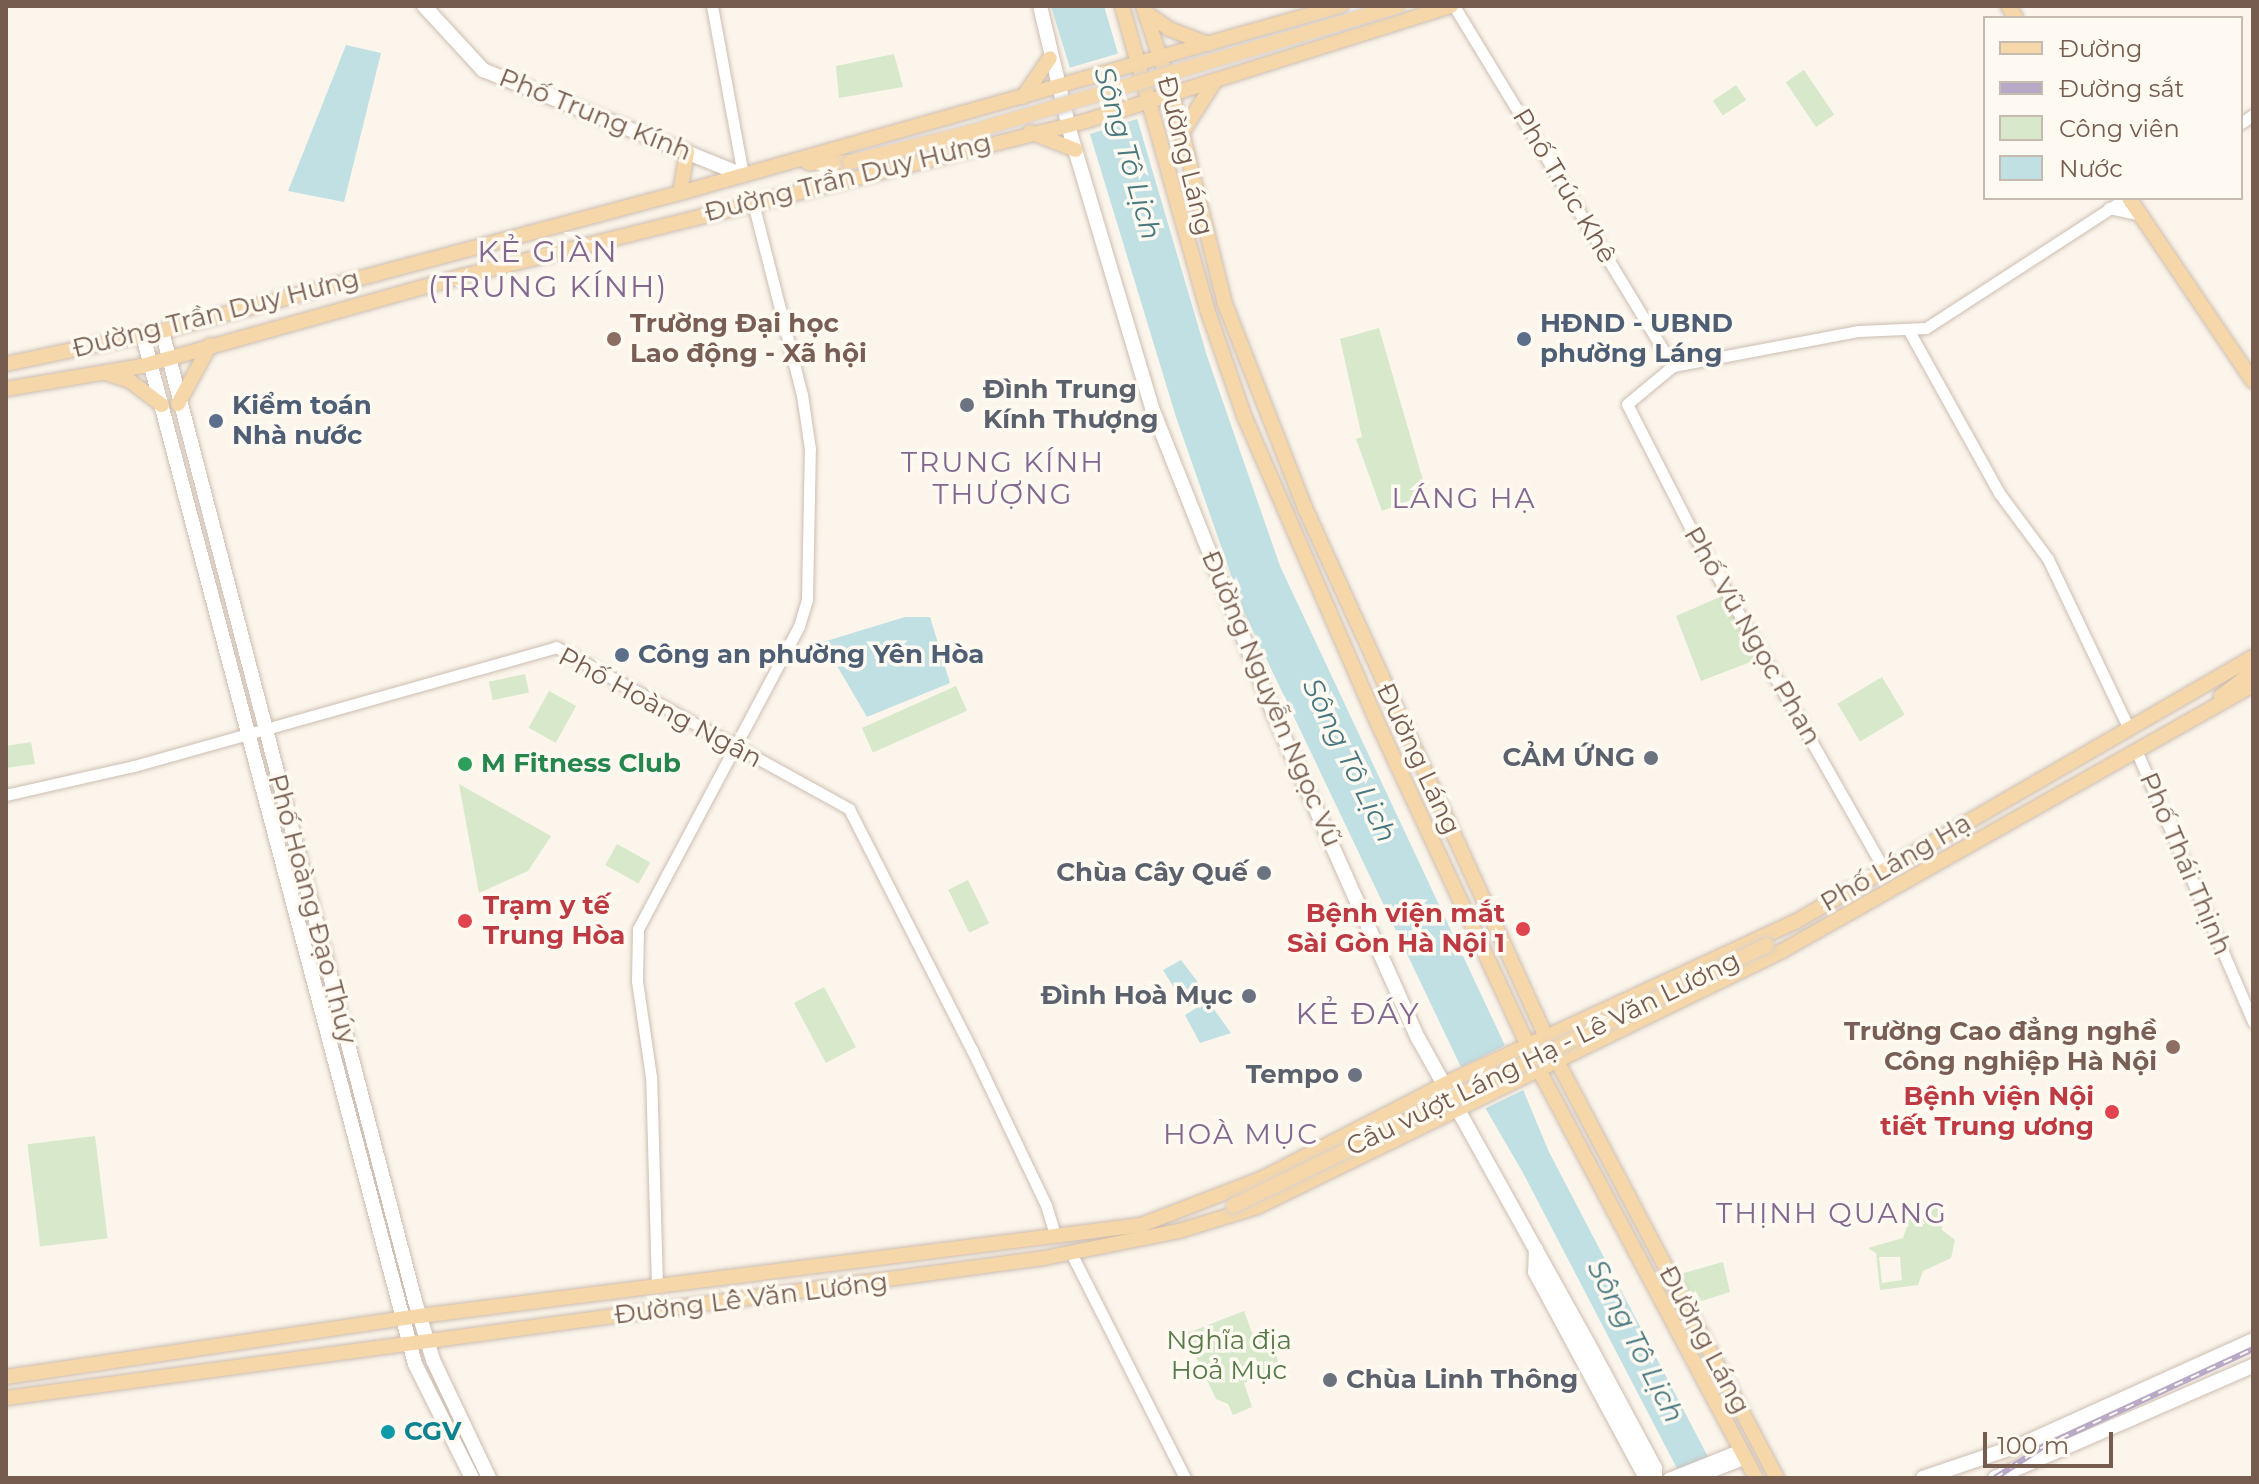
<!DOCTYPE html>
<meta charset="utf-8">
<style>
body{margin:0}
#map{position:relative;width:2259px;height:1484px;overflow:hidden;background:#fbf5eb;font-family:Montserrat,sans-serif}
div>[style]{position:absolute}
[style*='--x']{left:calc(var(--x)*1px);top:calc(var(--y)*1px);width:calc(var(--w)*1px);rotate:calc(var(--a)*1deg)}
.green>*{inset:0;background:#d7e9ca;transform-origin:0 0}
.water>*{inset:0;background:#c0e0e4}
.pier>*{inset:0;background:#fbf5eb;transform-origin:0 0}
.roads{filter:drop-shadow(0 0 2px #cdbdb1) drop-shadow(0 0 2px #cdbdb1)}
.tertiary>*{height:11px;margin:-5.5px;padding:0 5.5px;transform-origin:5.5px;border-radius:5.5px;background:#fff}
.secondary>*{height:14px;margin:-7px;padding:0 7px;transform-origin:7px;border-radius:7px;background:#fff}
.primary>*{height:14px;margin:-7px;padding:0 7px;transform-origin:7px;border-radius:7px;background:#f5d7a9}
.rail>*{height:6px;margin-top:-3px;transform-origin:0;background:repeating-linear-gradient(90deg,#fef9f1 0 9px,#b8a9c6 0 18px);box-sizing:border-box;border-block:2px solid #b8a9c6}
.bridges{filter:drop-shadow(0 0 2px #d8d1ce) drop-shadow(0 0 2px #d8d1ce)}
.primary-bridge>*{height:14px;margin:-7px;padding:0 7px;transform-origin:7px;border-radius:7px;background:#f5d7a9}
.dots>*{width:22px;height:22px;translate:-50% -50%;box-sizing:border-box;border:4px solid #fef9f1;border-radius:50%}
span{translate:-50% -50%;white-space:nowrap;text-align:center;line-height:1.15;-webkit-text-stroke:7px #fef9f1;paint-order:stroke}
.street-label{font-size:26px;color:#755c4f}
.education-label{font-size:26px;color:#785e54;font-weight:700}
.left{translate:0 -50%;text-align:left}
.right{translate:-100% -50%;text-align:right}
.service-label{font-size:26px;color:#4e5e75;font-weight:700}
.worship-label{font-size:26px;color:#5b616d;font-weight:700}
.leisure-label{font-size:26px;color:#27864d;font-weight:700}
.health-label{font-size:26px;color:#be3a42;font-weight:700}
.park-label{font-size:26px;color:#577a48}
.culture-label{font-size:26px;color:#0d838f;font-weight:700}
.water-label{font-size:28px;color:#47777f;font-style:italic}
.neighbourhood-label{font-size:28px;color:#826790;letter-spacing:2px}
.quarter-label{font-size:30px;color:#826790;letter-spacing:2px}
.frame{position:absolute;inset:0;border:8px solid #755c4f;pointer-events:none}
.legend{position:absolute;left:1983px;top:16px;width:260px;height:184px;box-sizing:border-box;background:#fef9f1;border:2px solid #c7bab0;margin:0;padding:10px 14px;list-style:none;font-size:24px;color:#755c4f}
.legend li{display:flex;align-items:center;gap:16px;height:40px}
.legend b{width:40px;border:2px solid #c7bab0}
.scale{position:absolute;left:1983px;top:1432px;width:130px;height:36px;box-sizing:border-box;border:4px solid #755c4f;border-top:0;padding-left:10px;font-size:24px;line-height:28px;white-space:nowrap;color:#755c4f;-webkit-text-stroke:6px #fef9f1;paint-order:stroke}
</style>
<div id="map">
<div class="green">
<i style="clip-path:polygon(894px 54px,903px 87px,839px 98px,836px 66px)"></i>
<i style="left:1804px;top:70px;width:54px;height:22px;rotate:56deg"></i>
<i style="left:1736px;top:85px;width:18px;height:28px;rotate:56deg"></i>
<i style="clip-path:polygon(1379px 328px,1427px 494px,1382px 511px,1356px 439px,1362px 437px,1340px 339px)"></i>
<i style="clip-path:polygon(1722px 596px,1761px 658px,1701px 681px,1676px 616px)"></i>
<i style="left:525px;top:674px;width:19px;height:37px;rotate:78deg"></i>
<i style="left:1882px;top:677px;width:44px;height:52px;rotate:59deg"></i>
<i style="left:956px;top:686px;width:27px;height:103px;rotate:66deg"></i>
<i style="left:549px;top:691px;width:31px;height:42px;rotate:29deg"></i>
<i style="clip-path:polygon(31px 742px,35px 764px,6px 768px,6px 746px)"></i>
<i style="clip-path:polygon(459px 784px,551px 836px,528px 871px,479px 893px)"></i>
<i style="left:617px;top:844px;width:38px;height:24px;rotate:29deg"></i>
<i style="left:968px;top:880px;width:48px;height:22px;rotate:64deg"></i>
<i style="left:824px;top:987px;width:68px;height:34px;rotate:62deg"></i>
<i style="left:95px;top:1136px;width:103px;height:68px;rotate:83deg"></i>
<i style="clip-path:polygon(evenodd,1940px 1207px,1942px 1230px,1955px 1240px,1951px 1258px,1923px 1271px,1918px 1285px,1880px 1290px,1876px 1253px,1868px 1248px,1903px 1238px,1912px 1212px,1940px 1207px,1879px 1257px,1900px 1257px,1902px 1280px,1882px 1283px,1879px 1257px)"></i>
<i style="clip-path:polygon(1723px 1262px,1730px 1292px,1695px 1303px,1680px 1274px)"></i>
<i style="clip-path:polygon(1244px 1311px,1255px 1341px,1272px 1336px,1280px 1370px,1244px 1383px,1252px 1407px,1233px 1415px,1228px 1404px,1216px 1399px,1185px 1334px)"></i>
</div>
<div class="water">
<i style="clip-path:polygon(1051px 6px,1104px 6px,1207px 356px,1280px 566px,1502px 1039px,1549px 1152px,1719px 1478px,1682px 1478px,1522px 1171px,1459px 1063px,1244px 612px,1176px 417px)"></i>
<i style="clip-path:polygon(346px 45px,381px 53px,344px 202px,288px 191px)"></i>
<i style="clip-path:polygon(905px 617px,930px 617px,950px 683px,867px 717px,823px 642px)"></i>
<i style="clip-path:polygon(1181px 960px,1206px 993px,1185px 1005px,1163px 970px)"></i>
<i style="clip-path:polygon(1208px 1001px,1231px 1033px,1200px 1043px,1185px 1015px)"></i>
</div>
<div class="pier">
<i style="clip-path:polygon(1120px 53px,1131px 75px,1140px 118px,1090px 134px,1072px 92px,1069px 68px)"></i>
<i style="left:1506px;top:1045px;width:48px;height:54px;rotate:64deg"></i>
</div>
<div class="roads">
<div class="tertiary">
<i style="--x:712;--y:6;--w:172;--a:79.6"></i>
<i style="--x:1454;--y:6;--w:421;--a:58.7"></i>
<i style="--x:2241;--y:123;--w:14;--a:-34"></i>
<i style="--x:2109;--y:208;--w:33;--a:12"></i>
<i style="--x:1909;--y:331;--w:185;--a:60.9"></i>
<i style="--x:1999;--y:493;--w:82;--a:53.4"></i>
<i style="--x:2048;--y:559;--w:188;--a:64.5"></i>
<i style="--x:2136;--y:750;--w:296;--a:66.7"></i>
<i style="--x:6;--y:795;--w:131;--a:-12.8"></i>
<i style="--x:134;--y:766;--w:438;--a:-15.7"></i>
<i style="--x:556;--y:647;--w:335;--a:28.9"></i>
<i style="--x:849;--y:809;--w:271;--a:63"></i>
<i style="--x:972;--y:1050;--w:172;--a:64.5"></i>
<i style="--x:1046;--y:1205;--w:31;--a:73"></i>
<i style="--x:1885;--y:871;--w:384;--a:-119.6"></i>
<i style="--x:1695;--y:537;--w:149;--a:-117.1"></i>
<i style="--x:1627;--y:404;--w:60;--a:-39.6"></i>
<i style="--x:1673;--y:366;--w:189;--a:-10.7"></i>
<i style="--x:1859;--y:331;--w:67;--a:-2.6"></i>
<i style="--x:1926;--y:328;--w:239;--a:-33"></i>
<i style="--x:1071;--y:1253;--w:252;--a:63.1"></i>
<i style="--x:657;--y:1286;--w:209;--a:-91.6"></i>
<i style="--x:651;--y:1077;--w:97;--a:-98.3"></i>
<i style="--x:637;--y:981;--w:52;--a:-88.9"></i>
<i style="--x:638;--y:929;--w:343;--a:-62"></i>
<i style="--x:799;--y:626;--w:28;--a:-73"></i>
<i style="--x:807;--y:599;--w:150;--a:-88.9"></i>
<i style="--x:810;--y:449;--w:55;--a:-98.4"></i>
<i style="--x:802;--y:395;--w:198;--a:-104.3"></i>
<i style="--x:1668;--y:1478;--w:79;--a:-21.7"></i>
<i style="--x:1694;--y:1478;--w:56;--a:-21"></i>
</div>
<div class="secondary">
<i style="--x:424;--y:6;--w:87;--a:47.3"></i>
<i style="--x:483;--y:70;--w:280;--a:22"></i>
<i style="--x:1040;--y:6;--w:134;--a:76.6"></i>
<i style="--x:1071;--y:136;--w:284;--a:73.4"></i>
<i style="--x:1152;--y:408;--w:330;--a:68.3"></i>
<i style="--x:1274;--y:715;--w:354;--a:66"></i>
<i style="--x:1418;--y:1038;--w:351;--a:60.9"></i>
<i style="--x:1589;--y:1345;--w:140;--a:61.8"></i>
<i style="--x:1655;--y:1468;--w:10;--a:90"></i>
<i style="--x:162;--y:331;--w:1002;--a:75.38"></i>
<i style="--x:415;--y:1301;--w:62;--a:73"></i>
<i style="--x:433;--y:1360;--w:131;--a:64.6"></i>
<i style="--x:143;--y:336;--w:1063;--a:75.18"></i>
<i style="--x:415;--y:1364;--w:127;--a:63.4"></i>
<i style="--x:1536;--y:1249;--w:23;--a:92"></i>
<i style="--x:1535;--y:1272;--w:234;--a:61.7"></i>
<i style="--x:1923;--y:1478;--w:106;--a:-18.8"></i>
<i style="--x:2023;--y:1444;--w:252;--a:-24.3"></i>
<i style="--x:1995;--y:1478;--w:281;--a:-23.5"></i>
</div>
<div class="primary">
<i style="--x:1122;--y:6;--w:315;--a:74.3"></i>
<i style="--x:1207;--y:309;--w:115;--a:70.8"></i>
<i style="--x:1245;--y:418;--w:334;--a:66.5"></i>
<i style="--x:1378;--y:724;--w:382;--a:65"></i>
<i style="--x:1539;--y:1070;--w:462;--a:62"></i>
<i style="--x:1143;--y:6;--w:92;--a:71.6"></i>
<i style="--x:1172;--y:93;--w:218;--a:75.9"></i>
<i style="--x:1225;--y:304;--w:219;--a:68.6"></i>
<i style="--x:1305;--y:508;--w:608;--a:65.5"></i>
<i style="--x:1557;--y:1061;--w:471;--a:62.2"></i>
<i style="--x:2008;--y:6;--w:14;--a:56"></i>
<i style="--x:1145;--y:12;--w:29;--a:35"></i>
<i style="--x:1169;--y:29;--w:42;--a:21"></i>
<i style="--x:1023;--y:97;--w:47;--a:-55.3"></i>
<i style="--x:1030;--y:132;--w:49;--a:21.4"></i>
<i style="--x:1181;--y:134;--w:63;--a:-57.3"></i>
<i style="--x:808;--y:163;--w:42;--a:-1.4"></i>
<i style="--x:680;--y:193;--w:42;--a:-80.3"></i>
<i style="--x:2129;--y:198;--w:221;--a:55.9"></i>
<i style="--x:6;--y:364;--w:159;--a:-11.9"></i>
<i style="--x:162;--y:331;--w:536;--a:-14.92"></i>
<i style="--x:680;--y:193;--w:687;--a:-15.8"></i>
<i style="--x:106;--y:373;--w:25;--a:18"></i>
<i style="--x:130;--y:381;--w:40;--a:37"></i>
<i style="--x:6;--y:389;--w:138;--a:-9.6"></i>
<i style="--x:142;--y:366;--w:333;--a:-15.7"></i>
<i style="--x:463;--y:276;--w:642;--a:-13.97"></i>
<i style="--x:1086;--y:121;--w:383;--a:-17.5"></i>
<i style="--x:178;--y:404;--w:67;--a:-61.5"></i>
<i style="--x:2221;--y:696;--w:40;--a:-37"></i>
<i style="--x:6;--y:1377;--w:418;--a:-8.4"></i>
<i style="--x:420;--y:1316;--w:727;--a:-7.19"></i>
<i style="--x:1141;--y:1225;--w:129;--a:-21"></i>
<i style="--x:1261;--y:1179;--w:220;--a:-27.3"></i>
<i style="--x:1457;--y:1078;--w:372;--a:-24.8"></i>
<i style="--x:1795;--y:922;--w:529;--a:-30.05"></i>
<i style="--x:6;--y:1398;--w:1047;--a:-7.68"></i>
<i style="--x:1044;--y:1258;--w:138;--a:-11.3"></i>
<i style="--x:1179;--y:1231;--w:82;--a:-17.1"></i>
<i style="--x:1257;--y:1207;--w:584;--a:-25.99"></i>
<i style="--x:1782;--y:951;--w:541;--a:-29.46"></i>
</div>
</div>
<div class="rail">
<i style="--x:1995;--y:1478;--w:59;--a:-33.1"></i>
<i style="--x:2044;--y:1446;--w:230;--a:-24.9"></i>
</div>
<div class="bridges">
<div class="primary-bridge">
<i style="--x:850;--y:162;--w:121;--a:-13.9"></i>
<i style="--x:967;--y:133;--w:449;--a:-16.4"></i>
<i style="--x:1233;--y:1206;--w:594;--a:-26.05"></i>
</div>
</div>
<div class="dots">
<i style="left:614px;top:339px;background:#8d6e63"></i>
<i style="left:1524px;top:339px;background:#5c6f8a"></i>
<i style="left:967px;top:405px;background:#6b7280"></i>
<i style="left:216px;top:421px;background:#5c6f8a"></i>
<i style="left:622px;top:655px;background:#5c6f8a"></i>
<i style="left:1651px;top:758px;background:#6b7280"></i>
<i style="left:465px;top:764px;background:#2e9e5b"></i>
<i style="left:1264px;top:873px;background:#6b7280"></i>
<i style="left:465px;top:921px;background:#e0444e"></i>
<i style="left:1523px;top:929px;background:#e0444e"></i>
<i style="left:1249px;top:996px;background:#6b7280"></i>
<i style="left:2173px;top:1047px;background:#8d6e63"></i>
<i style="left:1355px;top:1075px;background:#6b7280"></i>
<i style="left:2112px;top:1112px;background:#e0444e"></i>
<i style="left:1330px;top:1380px;background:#6b7280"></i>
<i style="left:388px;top:1432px;background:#0f9aa8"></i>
</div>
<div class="street-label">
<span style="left:595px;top:115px;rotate:22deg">Phố Trung Kính</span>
<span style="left:1185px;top:156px;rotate:76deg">Đường Láng</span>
<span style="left:848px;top:178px;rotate:-14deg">Đường Trần Duy Hưng</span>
<span style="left:1564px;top:186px;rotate:59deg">Phố Trúc Khê</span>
<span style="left:216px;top:314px;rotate:-14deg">Đường Trần Duy Hưng</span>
<span style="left:1752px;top:636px;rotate:60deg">Phố Vũ Ngọc Phan</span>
<span style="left:1271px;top:699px;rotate:67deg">Đường Nguyễn Ngọc Vũ</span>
<span style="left:660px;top:708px;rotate:28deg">Phố Hoàng Ngân</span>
<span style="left:1418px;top:759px;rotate:65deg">Đường Láng</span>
<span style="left:1896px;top:863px;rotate:-30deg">Phố Láng Hạ</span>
<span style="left:2185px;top:864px;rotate:67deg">Phố Thái Thịnh</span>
<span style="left:312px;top:909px;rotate:75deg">Phố Hoàng Đạo Thúy</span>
<span style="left:1543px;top:1054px;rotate:-26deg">Cầu vượt Láng Hạ - Lê Văn Lương</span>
<span style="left:751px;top:1299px;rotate:-7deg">Đường Lê Văn Lương</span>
<span style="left:1704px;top:1340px;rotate:62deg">Đường Láng</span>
</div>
<div class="education-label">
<span class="left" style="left:630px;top:339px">Trường Đại học<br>Lao động - Xã hội</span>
<span class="right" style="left:2157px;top:1047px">Trường Cao đẳng nghề<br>Công nghiệp Hà Nội</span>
</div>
<div class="service-label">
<span class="left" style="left:1540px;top:339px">HĐND - UBND<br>phường Láng</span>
<span class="left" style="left:232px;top:421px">Kiểm toán<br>Nhà nước</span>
<span class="left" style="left:638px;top:655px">Công an phường Yên Hòa</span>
</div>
<div class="worship-label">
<span class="left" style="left:983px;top:405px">Đình Trung<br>Kính Thượng</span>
<span class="right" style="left:1635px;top:758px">CẢM ỨNG</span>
<span class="right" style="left:1248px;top:873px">Chùa Cây Quế</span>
<span class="right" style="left:1233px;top:996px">Đình Hoà Mục</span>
<span class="right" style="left:1339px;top:1075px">Tempo</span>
<span class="left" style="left:1346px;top:1380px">Chùa Linh Thông</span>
</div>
<div class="leisure-label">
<span class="left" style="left:481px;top:764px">M Fitness Club</span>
</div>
<div class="health-label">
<span class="left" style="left:483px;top:921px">Trạm y tế<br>Trung Hòa</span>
<span class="right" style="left:1505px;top:929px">Bệnh viện mắt<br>Sài Gòn Hà Nội 1</span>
<span class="right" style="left:2094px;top:1112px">Bệnh viện Nội<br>tiết Trung ương</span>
</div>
<div class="park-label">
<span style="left:1229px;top:1356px">Nghĩa địa<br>Hoả Mục</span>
</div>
<div class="culture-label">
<span class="left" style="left:404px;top:1432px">CGV</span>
</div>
<div class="water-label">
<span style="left:1128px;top:153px;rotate:74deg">Sông Tô Lịch</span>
<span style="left:1350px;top:760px;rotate:64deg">Sông Tô Lịch</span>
<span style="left:1636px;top:1341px;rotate:63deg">Sông Tô Lịch</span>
</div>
<div class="neighbourhood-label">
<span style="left:1003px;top:478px">TRUNG KÍNH<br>THƯỢNG</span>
<span style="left:1464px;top:498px">LÁNG HẠ</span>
<span style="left:1241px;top:1134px">HOÀ MỤC</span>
<span style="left:1832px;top:1213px">THỊNH QUANG</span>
</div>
<div class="quarter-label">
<span style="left:548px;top:269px">KẺ GIÀN<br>(TRUNG KÍNH)</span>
<span style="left:1358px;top:1014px">KẺ ĐÁY</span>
</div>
<div class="frame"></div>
<ul class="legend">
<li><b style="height:10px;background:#f5d7a9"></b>Đường</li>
<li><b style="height:10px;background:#b8a9c6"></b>Đường sắt</li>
<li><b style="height:22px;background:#d7e9ca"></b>Công viên</li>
<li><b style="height:22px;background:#c0e0e4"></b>Nước</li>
</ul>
<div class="scale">100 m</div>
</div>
